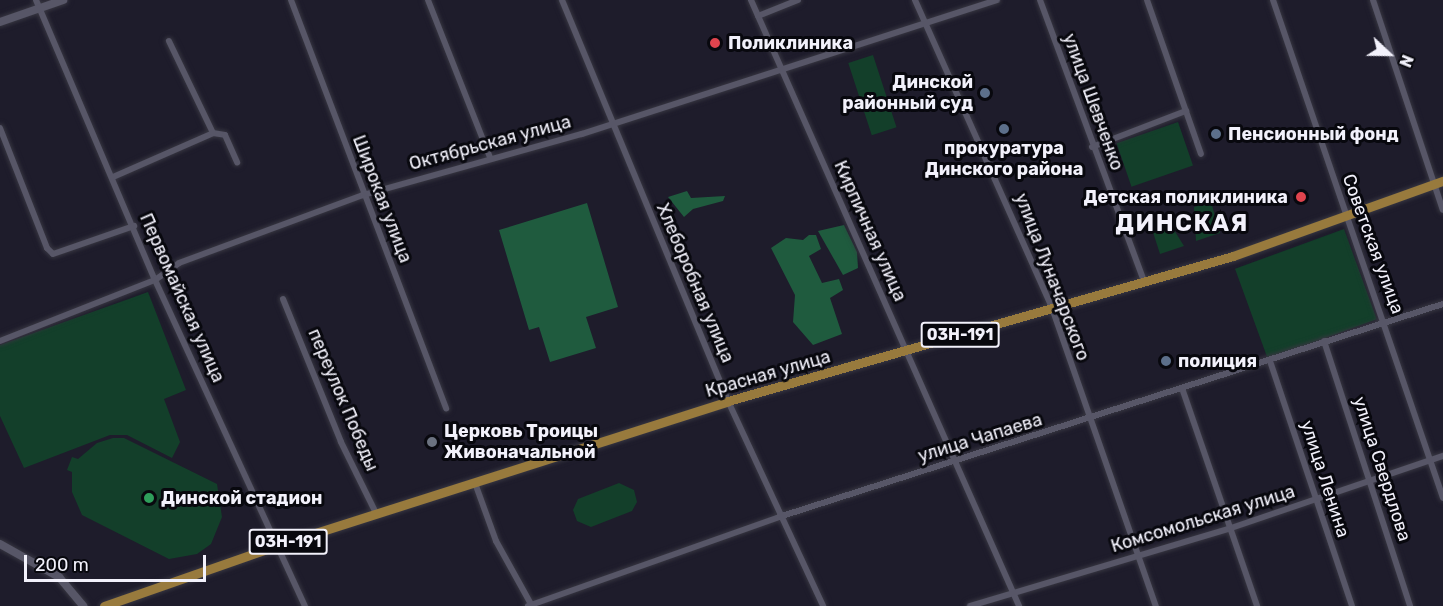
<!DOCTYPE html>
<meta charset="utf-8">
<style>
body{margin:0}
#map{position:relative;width:1443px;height:606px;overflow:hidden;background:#1e1c2b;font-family:Rubik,sans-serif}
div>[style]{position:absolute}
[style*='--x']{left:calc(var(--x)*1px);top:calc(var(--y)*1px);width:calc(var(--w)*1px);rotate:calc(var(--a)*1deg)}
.green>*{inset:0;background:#133f2a;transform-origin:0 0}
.forest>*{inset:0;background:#1f5b3e}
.roads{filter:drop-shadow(0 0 2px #373641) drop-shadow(0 0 2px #373641)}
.street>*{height:6px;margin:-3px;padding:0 3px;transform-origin:3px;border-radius:3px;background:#575667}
.secondary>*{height:8px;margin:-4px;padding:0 4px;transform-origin:4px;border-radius:4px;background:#575667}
.primary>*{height:9px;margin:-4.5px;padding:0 4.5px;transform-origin:4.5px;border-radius:4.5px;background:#987a3d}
.dots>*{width:16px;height:16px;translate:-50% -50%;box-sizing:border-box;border:3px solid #08080e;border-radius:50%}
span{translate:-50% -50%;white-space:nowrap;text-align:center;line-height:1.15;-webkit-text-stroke:6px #08080e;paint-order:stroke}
.shield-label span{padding:2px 4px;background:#08080e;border:2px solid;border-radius:4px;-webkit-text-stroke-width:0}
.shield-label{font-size:16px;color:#f2f1fb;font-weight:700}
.poi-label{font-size:18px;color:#f2f1fb;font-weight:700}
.left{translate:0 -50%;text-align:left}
.right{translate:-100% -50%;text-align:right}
.street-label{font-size:18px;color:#f2f1fb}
.district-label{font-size:24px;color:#f2f1fb;font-weight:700;letter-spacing:1.5px}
.north{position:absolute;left:1359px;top:24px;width:60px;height:60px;-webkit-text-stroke:4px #08080e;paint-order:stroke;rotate:112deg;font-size:16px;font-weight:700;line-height:24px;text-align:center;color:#f2f1fb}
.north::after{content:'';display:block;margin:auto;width:21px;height:27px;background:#f2f1fb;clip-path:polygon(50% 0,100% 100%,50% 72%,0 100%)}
.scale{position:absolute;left:24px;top:555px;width:182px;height:27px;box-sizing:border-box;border:3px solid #f2f1fb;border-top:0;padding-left:8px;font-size:18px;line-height:21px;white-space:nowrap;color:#f2f1fb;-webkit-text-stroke:4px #08080e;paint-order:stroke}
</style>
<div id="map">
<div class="green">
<i style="left:873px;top:55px;width:76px;height:26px;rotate:72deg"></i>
<i style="left:1178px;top:122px;width:46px;height:65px;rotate:71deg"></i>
<i style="clip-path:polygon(1211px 202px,1220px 233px,1196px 241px,1194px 207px)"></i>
<i style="clip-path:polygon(1166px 217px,1184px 246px,1160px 254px,1150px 223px)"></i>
<i style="left:1344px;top:229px;width:96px;height:116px;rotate:70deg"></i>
<i style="clip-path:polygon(148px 292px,186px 390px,164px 399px,180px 442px,172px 458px,127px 435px,110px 435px,24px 468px,0 416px,0 345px)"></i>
<i style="clip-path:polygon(113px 438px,124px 438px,217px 484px,222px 517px,211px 544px,197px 554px,169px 559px,82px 515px,72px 492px,72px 472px,67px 470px,72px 457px,78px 459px,97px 443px)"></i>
<i style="clip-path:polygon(619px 483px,634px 490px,637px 502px,632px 511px,591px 527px,577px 521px,573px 510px,578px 499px)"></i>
</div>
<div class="forest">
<i style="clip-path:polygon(687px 191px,691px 198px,725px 196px,723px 201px,693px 209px,684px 217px,668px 197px)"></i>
<i style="clip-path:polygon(587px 203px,618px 307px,586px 317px,596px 348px,550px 362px,539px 327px,529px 330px,499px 230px)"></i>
<i style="clip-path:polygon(844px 225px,857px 252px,858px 268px,843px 275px,818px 231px)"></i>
<i style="clip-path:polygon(809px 235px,816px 235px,821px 249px,809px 256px,822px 283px,839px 279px,843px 290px,830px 298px,842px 334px,813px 345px,793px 322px,795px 295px,771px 248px,786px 238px,803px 240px)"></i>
</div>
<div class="roads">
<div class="street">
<i style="--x:36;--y:0;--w:304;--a:67"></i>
<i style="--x:155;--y:280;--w:359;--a:65.3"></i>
<i style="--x:291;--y:0;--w:437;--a:69.2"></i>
<i style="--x:428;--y:0;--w:169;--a:68.5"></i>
<i style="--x:562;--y:0;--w:434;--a:67.5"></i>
<i style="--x:728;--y:401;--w:226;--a:65.1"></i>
<i style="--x:751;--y:0;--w:663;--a:66.14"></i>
<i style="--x:915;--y:0;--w:337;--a:66"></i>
<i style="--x:1052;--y:308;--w:316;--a:70.8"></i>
<i style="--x:1040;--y:0;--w:300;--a:69.7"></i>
<i style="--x:1147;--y:0;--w:163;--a:70.7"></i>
<i style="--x:1273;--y:0;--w:526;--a:71.15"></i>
<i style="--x:1373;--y:0;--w:221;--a:71.6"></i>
<i style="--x:758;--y:16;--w:43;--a:-21.8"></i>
<i style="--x:0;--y:128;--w:129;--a:68.6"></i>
<i style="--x:47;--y:248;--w:8;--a:45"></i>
<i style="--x:53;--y:254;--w:86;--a:-19.1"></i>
<i style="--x:213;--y:133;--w:12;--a:9"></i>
<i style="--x:225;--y:135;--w:30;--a:66"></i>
<i style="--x:1092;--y:147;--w:101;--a:-21"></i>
<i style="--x:113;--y:177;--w:109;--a:-23.7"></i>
<i style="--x:213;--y:133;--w:102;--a:-115.6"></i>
<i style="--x:283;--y:299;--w:154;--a:67.9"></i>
<i style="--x:341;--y:442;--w:79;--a:63.8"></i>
<i style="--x:0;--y:341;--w:167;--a:-21.5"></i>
<i style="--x:155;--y:280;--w:29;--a:-35"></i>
<i style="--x:179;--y:263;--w:196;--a:-20.3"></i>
<i style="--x:363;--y:195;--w:227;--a:-15.6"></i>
<i style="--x:582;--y:134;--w:436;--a:-17.9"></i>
<i style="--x:1324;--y:341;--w:279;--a:72"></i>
<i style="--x:1270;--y:361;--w:258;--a:71.5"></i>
<i style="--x:1182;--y:388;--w:231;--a:71"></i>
<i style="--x:475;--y:483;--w:62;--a:70.1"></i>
<i style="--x:496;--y:541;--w:74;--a:61"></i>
<i style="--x:528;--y:606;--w:266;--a:-19.5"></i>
<i style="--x:779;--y:517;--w:697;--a:-17.79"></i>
<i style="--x:970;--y:606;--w:272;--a:-16.6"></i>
<i style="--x:1231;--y:528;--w:224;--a:-18.8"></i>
</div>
<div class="secondary">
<i style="--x:0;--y:22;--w:67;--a:-19.2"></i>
<i style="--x:0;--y:544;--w:68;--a:29.2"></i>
<i style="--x:59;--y:577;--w:38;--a:50"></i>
</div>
<div class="primary">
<i style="--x:104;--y:606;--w:184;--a:-19.3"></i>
<i style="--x:278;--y:545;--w:472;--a:-17.7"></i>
<i style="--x:728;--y:401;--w:525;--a:-16.02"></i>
<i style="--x:1233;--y:256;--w:223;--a:-19.7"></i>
</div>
</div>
<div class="dots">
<i style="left:715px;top:43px;background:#e0444e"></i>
<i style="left:985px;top:93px;background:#5c6f8a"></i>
<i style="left:1004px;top:129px;background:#5c6f8a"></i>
<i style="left:1216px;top:134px;background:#5c6f8a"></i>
<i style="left:1301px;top:197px;background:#e0444e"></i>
<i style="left:1166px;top:361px;background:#5c6f8a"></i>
<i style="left:432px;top:442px;background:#6b7280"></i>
<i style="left:149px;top:498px;background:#2e9e5b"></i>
</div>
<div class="shield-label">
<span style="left:960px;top:335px">03Н-191</span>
<span style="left:288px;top:542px">03Н-191</span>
</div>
<div class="poi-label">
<span class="left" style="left:728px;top:43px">Поликлиника</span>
<span class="right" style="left:973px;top:93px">Динской<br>районный суд</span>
<span class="left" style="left:1228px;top:134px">Пенсионный фонд</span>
<span style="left:1004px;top:159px">прокуратура<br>Динского района</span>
<span class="right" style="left:1288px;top:197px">Детская поликлиника</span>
<span class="left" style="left:1178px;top:361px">полиция</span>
<span class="left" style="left:444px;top:442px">Церковь Троицы<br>Живоначальной</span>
<span class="left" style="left:161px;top:498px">Динской стадион</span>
</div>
<div class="street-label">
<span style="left:1093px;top:102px;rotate:70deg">улица Шевченко</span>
<span style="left:490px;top:143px;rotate:-15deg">Октябрьская улица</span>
<span style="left:382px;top:199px;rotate:69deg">Широкая улица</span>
<span style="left:870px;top:231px;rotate:66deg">Кирпичная улица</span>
<span style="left:1373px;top:244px;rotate:70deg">Советская улица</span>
<span style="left:1052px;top:277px;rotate:69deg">улица Луначарского</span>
<span style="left:695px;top:283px;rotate:67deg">Хлеборобная улица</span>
<span style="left:182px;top:298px;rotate:66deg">Первомайская улица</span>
<span style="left:768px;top:374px;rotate:-16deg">Красная улица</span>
<span style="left:343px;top:400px;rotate:67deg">переулок Победы</span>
<span style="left:980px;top:438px;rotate:-17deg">улица Чапаева</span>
<span style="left:1382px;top:469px;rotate:72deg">улица Свердлова</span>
<span style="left:1325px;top:479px;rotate:72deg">улица Ленина</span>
<span style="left:1203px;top:519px;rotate:-17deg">Комсомольская улица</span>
</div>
<div class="district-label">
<span style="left:1182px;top:224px">ДИНСКАЯ</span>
</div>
<div class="north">N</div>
<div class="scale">200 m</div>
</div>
